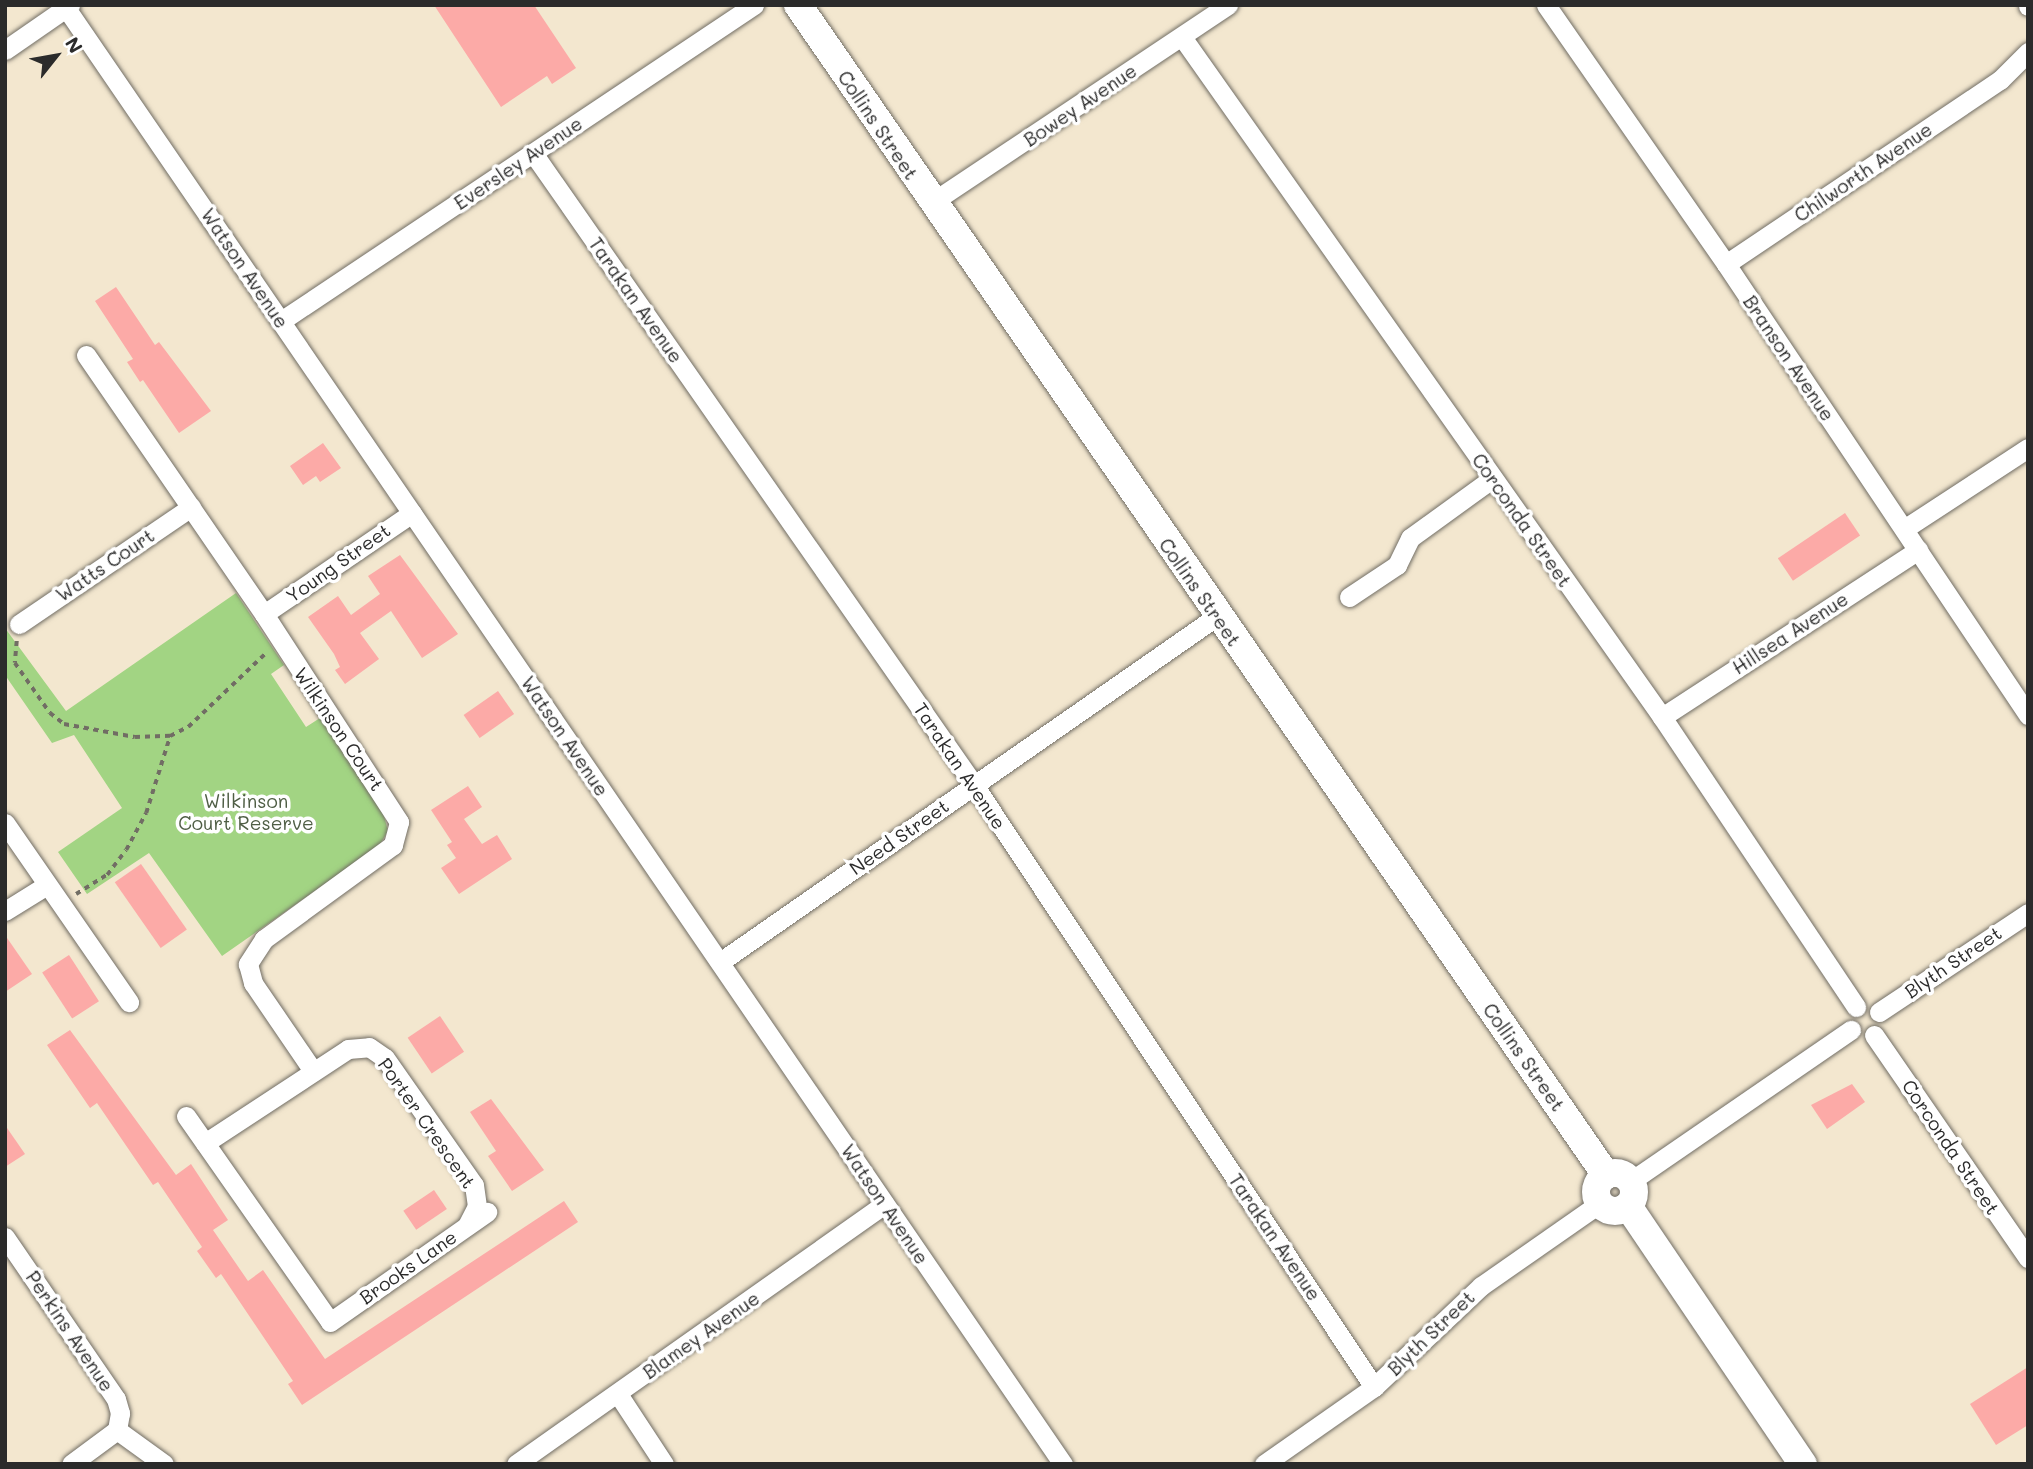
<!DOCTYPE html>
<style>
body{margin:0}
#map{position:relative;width:2033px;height:1469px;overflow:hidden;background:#f3e7cf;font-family:Mali,sans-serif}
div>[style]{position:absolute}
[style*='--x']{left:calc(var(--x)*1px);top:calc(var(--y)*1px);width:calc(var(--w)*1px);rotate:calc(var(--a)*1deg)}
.green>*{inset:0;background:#a2d483}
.building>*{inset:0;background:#fcaaa7;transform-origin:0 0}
.path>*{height:3.5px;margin-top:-1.75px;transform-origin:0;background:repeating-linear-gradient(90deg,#716d64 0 5px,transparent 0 10px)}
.roads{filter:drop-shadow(0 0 2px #716d64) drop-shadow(0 0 2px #716d64)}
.street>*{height:19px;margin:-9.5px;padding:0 9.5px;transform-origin:9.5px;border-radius:9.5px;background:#fff}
.secondary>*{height:28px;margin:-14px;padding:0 14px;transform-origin:14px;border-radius:14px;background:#fff}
.secondary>.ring{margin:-14px;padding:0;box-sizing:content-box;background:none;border:28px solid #fff;border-radius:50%}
span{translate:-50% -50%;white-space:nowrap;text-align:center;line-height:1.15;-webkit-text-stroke:7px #fff;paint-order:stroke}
.street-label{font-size:19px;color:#2b2b2b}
.park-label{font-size:19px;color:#4f5e45}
.frame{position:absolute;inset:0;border:7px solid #2b2b2b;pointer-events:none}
.north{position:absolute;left:21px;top:21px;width:70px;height:70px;-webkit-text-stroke:5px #fff;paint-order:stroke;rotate:59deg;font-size:19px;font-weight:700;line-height:28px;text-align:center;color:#2b2b2b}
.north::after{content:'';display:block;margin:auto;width:24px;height:32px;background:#2b2b2b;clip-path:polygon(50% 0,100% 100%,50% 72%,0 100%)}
</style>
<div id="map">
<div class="green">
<i style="clip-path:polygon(236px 593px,284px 665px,271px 674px,306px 727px,320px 718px,383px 812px,388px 831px,379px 846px,222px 956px,149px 853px,87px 894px,58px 852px,122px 808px,74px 735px,52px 743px,5px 675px,5px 628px,66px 711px)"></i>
</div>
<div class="building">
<i style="clip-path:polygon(434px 5px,534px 5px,576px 68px,552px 84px,547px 76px,501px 107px)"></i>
<i style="clip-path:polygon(116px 287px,155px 345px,159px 342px,211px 411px,179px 433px,143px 380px,140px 382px,127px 362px,133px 359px,95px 301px)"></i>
<i style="clip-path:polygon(323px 443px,341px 468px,320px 482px,316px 476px,303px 485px,290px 466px)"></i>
<i style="left:1845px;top:513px;width:27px;height:81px;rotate:56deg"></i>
<i style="clip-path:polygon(400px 555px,458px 634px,422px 658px,391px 611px,360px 633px,379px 659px,345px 684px,335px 670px,340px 667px,334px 654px,308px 617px,338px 596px,351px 615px,380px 594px,368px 576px)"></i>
<i style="left:498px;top:691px;width:28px;height:42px;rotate:55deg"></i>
<i style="clip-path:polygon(468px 786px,482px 807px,464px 819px,482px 844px,497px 835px,512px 859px,459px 894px,441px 868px,456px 858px,447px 845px,452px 842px,431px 810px)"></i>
<i style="left:141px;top:864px;width:80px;height:32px;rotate:55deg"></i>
<i style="clip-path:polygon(5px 935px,32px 974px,5px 992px)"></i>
<i style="left:69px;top:955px;width:55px;height:32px;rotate:57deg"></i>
<i style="left:440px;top:1016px;width:43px;height:39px;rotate:56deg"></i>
<i style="clip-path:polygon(70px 1030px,176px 1175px,191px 1164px,228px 1220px,213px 1230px,248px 1281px,263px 1270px,325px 1359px,564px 1201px,578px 1222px,302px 1405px,288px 1384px,293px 1381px,221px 1274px,216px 1278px,197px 1251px,202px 1247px,158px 1182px,153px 1185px,97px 1103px,90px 1108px,47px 1045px)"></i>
<i style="clip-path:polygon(1852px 1084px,1865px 1102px,1827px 1129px,1811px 1105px)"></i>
<i style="clip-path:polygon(491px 1099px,544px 1170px,512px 1191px,488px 1156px,496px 1151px,470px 1112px)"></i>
<i style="clip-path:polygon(5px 1125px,25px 1154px,5px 1167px)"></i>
<i style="left:434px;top:1190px;width:23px;height:37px;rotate:56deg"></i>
<i style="clip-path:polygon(2028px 1367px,2028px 1425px,1996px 1445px,1970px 1404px)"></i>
</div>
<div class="path">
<i style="--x:17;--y:641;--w:22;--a:95"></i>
<i style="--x:15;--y:663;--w:61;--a:55"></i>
<i style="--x:50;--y:713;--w:18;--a:38"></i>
<i style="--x:64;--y:724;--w:72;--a:10.4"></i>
<i style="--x:135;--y:737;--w:35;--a:-2"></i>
<i style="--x:170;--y:736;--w:20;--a:-27"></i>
<i style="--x:188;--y:727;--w:108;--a:-43.5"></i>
<i style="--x:76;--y:894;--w:36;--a:-32"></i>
<i style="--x:107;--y:875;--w:31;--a:-53"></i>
<i style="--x:126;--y:850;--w:42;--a:-61.6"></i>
<i style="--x:146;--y:813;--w:81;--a:-72.7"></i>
</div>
<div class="roads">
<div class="street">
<i style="--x:1546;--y:5;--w:315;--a:55.2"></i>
<i style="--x:1726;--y:264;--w:543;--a:56.19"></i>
<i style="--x:2028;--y:5;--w:1;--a:90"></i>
<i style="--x:66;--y:8;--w:1765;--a:55.6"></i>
<i style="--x:1182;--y:37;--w:832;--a:54.78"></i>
<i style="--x:1662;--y:717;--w:349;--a:56.2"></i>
<i style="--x:5;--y:50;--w:79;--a:-34.7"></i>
<i style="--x:533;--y:153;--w:771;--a:55.09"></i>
<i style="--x:974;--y:785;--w:723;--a:56.4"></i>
<i style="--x:931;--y:203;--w:357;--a:-33.7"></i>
<i style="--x:1726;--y:264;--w:330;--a:-33.9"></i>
<i style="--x:2000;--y:80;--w:40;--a:-45"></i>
<i style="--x:281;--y:321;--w:569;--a:-33.75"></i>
<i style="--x:86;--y:355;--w:314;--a:55.5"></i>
<i style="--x:264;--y:614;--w:248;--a:57"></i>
<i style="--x:399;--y:822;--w:24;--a:105"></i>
<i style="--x:393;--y:845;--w:160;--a:143.9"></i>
<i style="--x:264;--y:939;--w:30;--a:123"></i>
<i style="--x:248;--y:964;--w:20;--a:75"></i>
<i style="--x:253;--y:983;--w:107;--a:55.7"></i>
<i style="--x:1904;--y:529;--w:148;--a:-33.2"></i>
<i style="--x:1349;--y:597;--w:58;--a:-33.7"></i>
<i style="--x:1397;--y:565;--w:30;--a:-64"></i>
<i style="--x:1410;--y:538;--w:102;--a:-35.9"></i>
<i style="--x:264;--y:614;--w:179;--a:-34.3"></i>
<i style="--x:19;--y:624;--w:208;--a:-34.2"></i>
<i style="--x:1662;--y:717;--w:306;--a:-33.1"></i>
<i style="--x:5;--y:823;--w:218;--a:55.3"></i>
<i style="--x:5;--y:911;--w:49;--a:-31.8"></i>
<i style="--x:720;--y:962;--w:606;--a:-34.84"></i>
<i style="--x:1879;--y:1012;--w:179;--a:-33.6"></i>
<i style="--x:1874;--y:1035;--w:271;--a:55.4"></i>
<i style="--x:186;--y:1116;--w:251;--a:55"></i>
<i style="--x:330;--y:1322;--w:192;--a:-35"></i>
<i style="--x:205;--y:1143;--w:171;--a:-33.3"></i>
<i style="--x:348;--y:1049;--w:21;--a:-5"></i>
<i style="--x:369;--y:1047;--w:19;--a:35"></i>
<i style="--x:385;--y:1058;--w:155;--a:55"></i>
<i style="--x:474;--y:1185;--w:21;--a:82"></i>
<i style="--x:477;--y:1206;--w:22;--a:117"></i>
<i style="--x:1631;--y:1181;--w:267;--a:-34.5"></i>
<i style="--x:5;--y:1237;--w:196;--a:55.6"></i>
<i style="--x:116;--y:1399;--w:15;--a:74"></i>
<i style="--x:120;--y:1413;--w:17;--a:100"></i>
<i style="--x:117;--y:1430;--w:57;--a:143.5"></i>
<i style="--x:618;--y:1394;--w:84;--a:56.7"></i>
<i style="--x:117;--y:1430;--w:58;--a:35.9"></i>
<i style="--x:516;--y:1464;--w:451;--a:-35.2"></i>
<i style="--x:1264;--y:1464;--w:134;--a:-35"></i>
<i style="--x:1374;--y:1387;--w:147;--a:-43.3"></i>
<i style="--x:1481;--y:1286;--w:145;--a:-34.9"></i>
</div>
<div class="secondary">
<i style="--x:798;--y:5;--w:1422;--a:55.37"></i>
<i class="ring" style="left:1596px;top:1173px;width:10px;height:10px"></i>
<i style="--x:1628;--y:1206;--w:312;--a:55.9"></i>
</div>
</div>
<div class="street-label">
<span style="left:1080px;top:105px;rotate:-34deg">Bowey Avenue</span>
<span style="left:878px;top:125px;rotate:56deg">Collins Street</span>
<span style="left:518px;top:163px;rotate:-34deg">Eversley Avenue</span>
<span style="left:1863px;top:172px;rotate:-34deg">Chilworth Avenue</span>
<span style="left:245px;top:268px;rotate:56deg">Watson Avenue</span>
<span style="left:636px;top:300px;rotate:55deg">Tarakan Avenue</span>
<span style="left:1789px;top:358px;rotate:56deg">Branson Avenue</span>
<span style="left:1522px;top:520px;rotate:55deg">Corconda Street</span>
<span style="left:338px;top:563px;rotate:-35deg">Young Street</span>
<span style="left:105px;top:565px;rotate:-34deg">Watts Court</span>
<span style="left:1200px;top:592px;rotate:55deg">Collins Street</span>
<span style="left:1790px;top:633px;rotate:-33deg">Hillsea Avenue</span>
<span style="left:339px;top:729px;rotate:56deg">Wilkinson Court</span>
<span style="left:565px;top:736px;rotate:56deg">Watson Avenue</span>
<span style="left:960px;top:766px;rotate:56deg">Tarakan Avenue</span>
<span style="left:899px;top:837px;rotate:-35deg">Need Street</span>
<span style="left:1953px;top:962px;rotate:-34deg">Blyth Street</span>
<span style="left:1524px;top:1057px;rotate:55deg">Collins Street</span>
<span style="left:427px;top:1123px;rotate:55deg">Porter Crescent</span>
<span style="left:1951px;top:1147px;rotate:56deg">Corconda Street</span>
<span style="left:885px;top:1204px;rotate:56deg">Watson Avenue</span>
<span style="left:1275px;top:1237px;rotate:56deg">Tarakan Avenue</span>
<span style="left:408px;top:1267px;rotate:-35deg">Brooks Lane</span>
<span style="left:70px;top:1331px;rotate:56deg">Perkins Avenue</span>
<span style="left:1431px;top:1333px;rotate:-44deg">Blyth Street</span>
<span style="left:701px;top:1335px;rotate:-35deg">Blamey Avenue</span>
</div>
<div class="park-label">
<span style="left:246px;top:812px">Wilkinson<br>Court Reserve</span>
</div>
<div class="frame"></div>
<div class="north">N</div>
</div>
